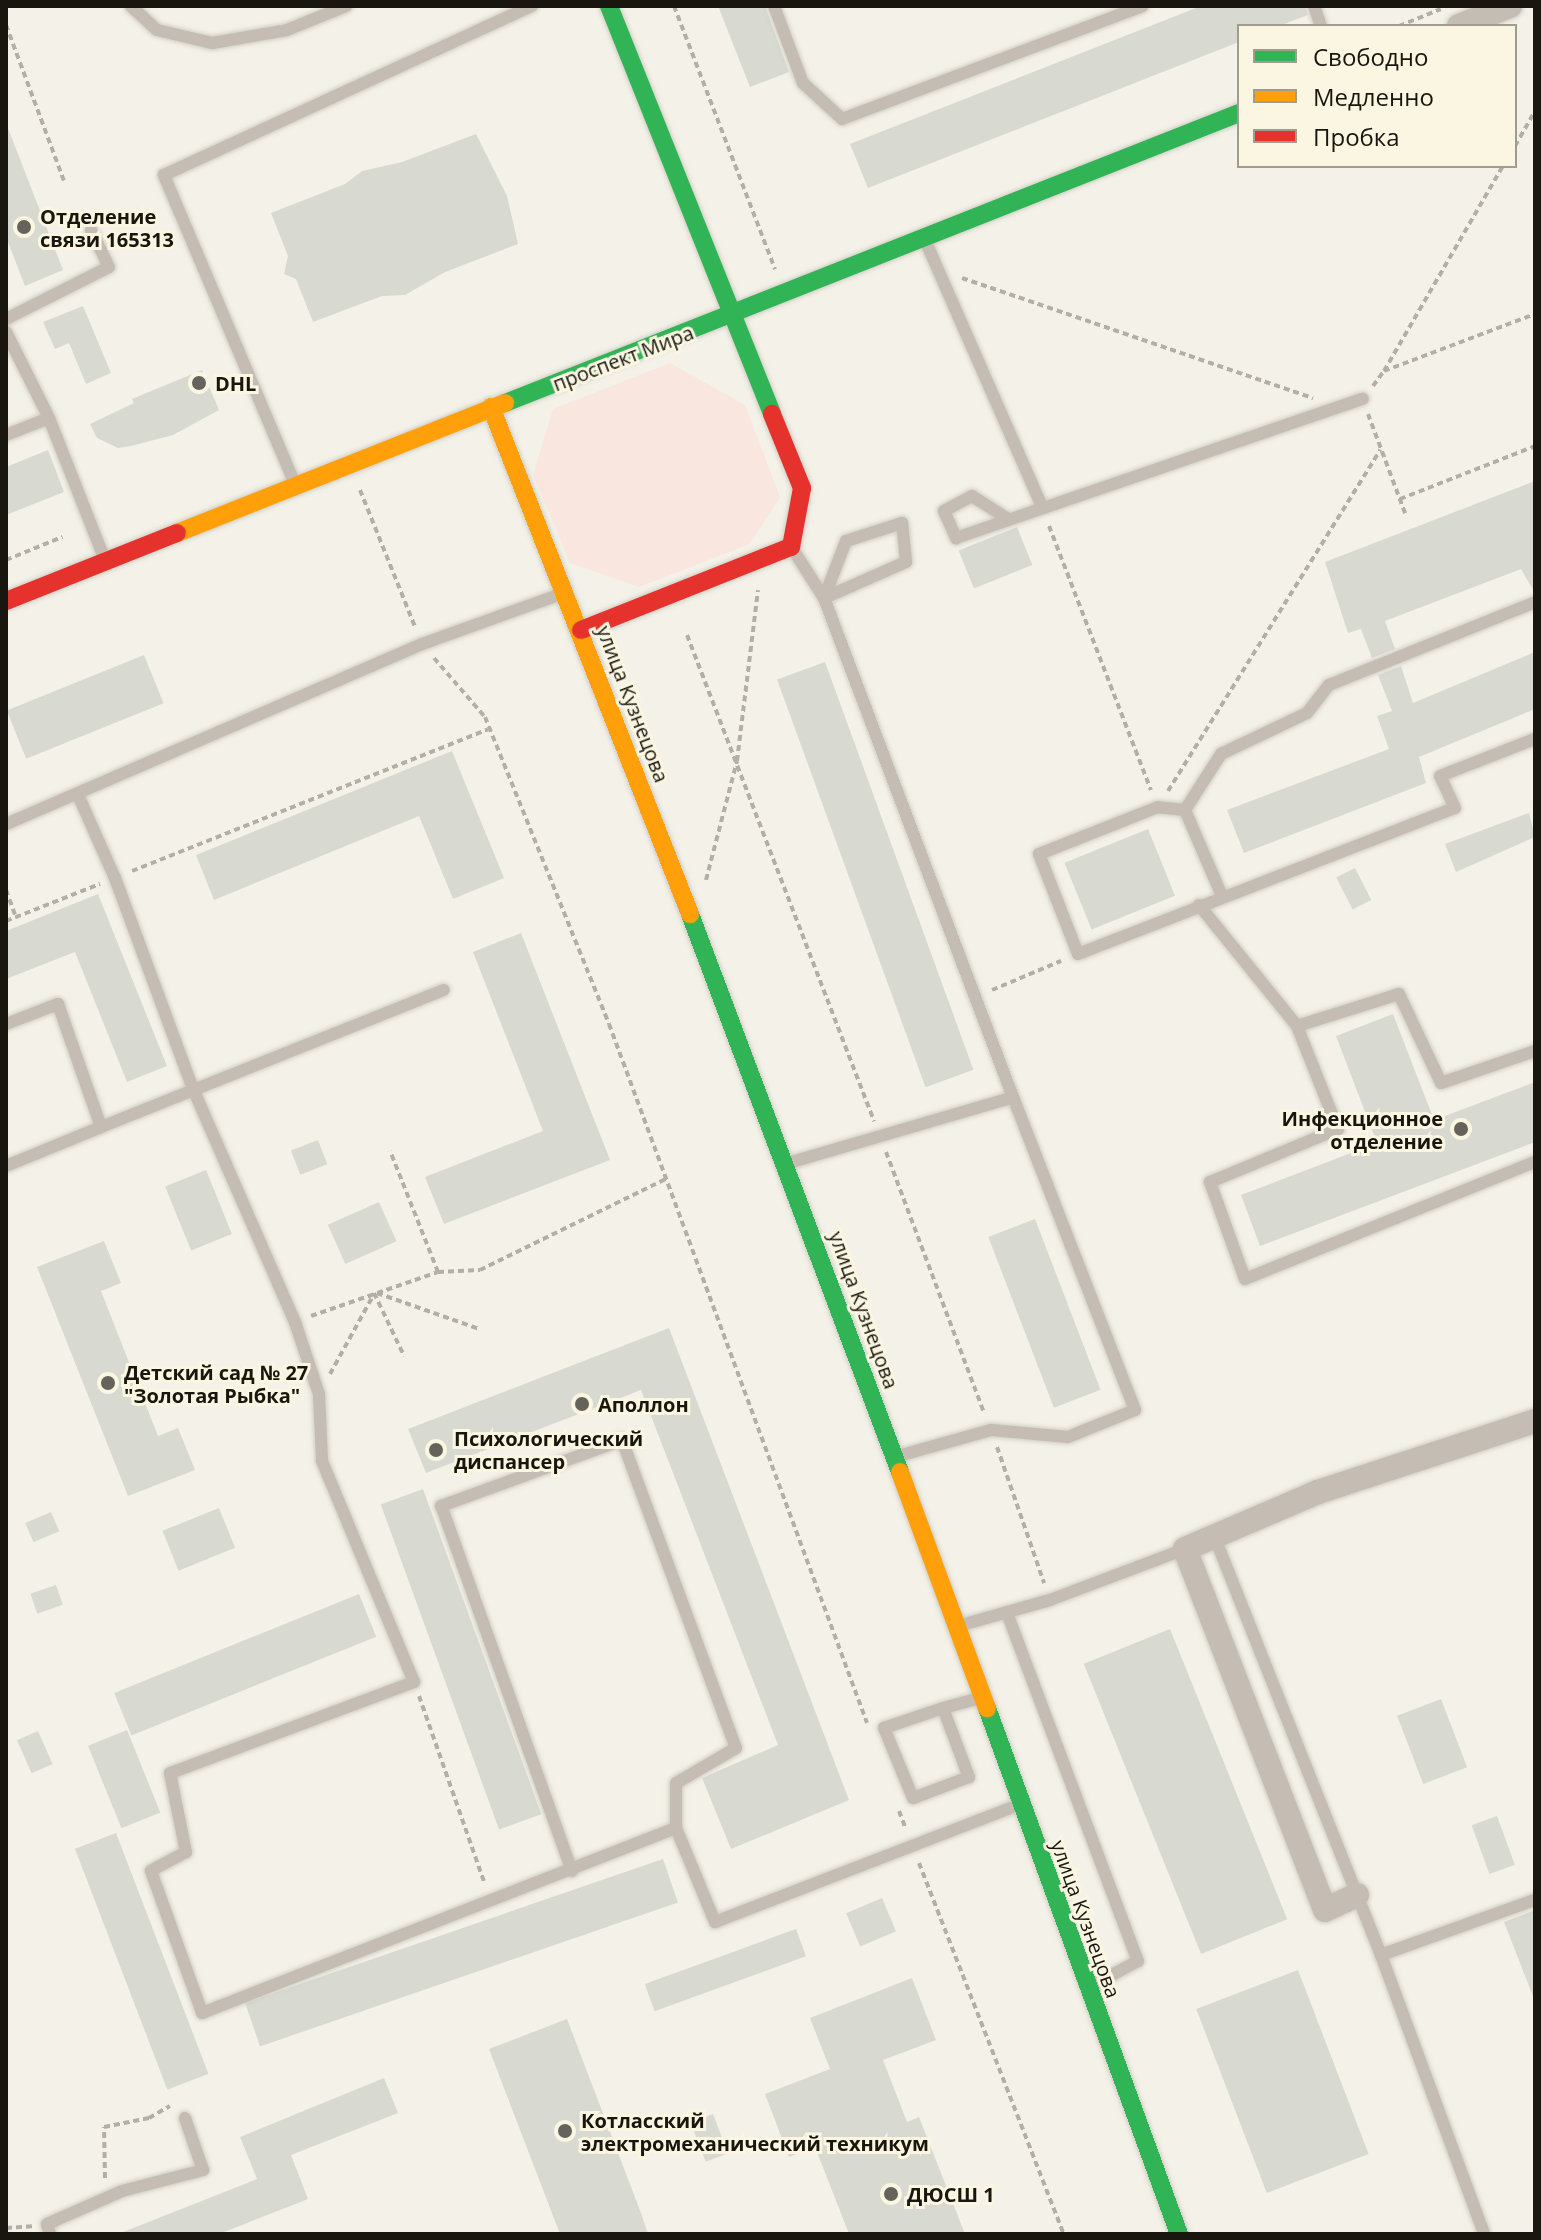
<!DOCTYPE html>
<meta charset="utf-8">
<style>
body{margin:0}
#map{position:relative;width:1541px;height:2240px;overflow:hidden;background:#f4f2e8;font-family:"Open Sans",sans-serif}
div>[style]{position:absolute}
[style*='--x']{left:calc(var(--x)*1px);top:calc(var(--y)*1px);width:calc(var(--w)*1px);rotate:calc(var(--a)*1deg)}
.green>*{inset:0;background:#f8e6df}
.building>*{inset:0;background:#d8d9d1;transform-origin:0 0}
.path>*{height:4px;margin-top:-2px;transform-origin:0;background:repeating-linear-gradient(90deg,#b4aea7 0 6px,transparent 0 10px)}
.roads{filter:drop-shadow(0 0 2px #d0cec6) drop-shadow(0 0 2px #d0cec6)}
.lane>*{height:12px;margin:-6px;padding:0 6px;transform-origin:6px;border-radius:6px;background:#c5bcb4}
.street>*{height:24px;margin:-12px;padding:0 12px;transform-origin:12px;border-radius:12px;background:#c5bcb4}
.fast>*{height:18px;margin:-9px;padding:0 9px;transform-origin:9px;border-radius:9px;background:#30b455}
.slow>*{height:18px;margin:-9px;padding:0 9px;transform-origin:9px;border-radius:9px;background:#ff9f0a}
.jam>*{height:18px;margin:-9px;padding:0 9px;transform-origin:9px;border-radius:9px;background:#e5322d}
.dots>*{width:22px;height:22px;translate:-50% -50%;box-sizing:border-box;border:4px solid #faf6e2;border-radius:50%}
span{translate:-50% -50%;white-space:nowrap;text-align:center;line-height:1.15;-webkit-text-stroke:6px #faf6e2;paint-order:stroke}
.poi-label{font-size:20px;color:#18160f;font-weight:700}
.left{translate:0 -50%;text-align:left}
.right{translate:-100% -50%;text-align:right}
.street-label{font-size:20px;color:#18160f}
.frame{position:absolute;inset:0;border:8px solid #18160f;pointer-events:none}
.legend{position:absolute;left:1237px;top:24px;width:280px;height:144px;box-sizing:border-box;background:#faf6e2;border:2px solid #a09c8e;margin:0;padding:10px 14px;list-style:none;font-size:24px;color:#18160f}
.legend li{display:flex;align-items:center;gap:16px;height:40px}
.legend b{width:40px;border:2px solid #a09c8e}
</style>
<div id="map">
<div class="green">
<i style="clip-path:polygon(670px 363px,745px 405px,780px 497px,750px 544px,639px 587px,570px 563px,533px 475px,553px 409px)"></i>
</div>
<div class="building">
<i style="clip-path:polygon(718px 6px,765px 6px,789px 72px,750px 87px)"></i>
<i style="clip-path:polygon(1201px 6px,1305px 6px,1308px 15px,1279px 26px,1239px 26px,1239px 42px,868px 188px,850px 144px)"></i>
<i style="clip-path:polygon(6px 123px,63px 270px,25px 286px,6px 237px)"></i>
<i style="clip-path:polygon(476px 134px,507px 196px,518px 244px,445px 272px,405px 295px,382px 296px,313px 322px,296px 279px,284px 274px,288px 256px,271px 213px,345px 184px,362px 171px,402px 162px)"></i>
<i style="clip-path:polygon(83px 306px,111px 373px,86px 384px,69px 343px,55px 349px,43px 322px)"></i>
<i style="clip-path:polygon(202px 370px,219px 410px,173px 435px,131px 446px,118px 448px,97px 438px,90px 424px,134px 403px,132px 399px)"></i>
<i style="clip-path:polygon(48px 450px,64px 492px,6px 515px,6px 467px)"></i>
<i style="clip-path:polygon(1535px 481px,1535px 593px,1521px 569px,1385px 621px,1395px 649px,1372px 658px,1361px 629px,1348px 633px,1325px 562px)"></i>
<i style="left:1017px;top:527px;width:41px;height:63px;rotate:68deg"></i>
<i style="clip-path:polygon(1535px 652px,1535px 709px,1419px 757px,1426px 783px,1244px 853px,1227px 810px,1389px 749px,1377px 716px,1392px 711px,1378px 675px,1401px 666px,1413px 703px)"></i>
<i style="left:144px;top:655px;width:52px;height:148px;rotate:68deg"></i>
<i style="left:825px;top:662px;width:434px;height:51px;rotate:70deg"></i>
<i style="clip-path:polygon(452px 751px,504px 878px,453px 899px,419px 816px,214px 900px,196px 855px)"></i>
<i style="clip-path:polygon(1529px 813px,1535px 837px,1456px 872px,1445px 844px)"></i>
<i style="left:1148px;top:829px;width:72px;height:90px;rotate:68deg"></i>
<i style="left:1355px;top:868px;width:36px;height:21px;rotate:63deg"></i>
<i style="clip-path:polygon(98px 894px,167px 1066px,127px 1082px,75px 952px,6px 979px,6px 931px)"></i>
<i style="clip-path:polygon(521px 933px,610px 1160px,444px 1224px,425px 1177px,543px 1131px,473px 952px)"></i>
<i style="clip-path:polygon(1393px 1014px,1434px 1120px,1535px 1082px,1535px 1142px,1260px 1246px,1241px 1195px,1377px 1143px,1336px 1036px)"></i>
<i style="left:318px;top:1140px;width:26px;height:29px;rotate:69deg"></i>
<i style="left:206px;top:1170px;width:69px;height:44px;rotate:68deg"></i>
<i style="left:379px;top:1202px;width:43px;height:56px;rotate:66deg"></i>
<i style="left:1035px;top:1219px;width:183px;height:50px;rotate:69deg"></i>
<i style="clip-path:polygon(104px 1241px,121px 1283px,101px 1291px,158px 1436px,178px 1428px,195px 1470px,128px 1496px,37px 1267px)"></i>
<i style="clip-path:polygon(669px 1328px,849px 1800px,731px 1849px,702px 1778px,778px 1745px,641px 1390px,426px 1473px,408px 1429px)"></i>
<i style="left:423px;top:1489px;width:346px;height:45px;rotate:70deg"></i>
<i style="left:219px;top:1508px;width:43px;height:61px;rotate:68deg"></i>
<i style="left:51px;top:1512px;width:21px;height:28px;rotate:67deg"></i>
<i style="left:56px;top:1585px;width:21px;height:27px;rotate:71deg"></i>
<i style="left:359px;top:1594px;width:46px;height:264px;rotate:68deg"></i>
<i style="left:1170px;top:1629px;width:313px;height:93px;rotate:68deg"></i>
<i style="left:1441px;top:1699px;width:73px;height:47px;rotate:69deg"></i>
<i style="left:127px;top:1730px;width:89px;height:42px;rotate:68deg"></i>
<i style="left:38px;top:1731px;width:36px;height:23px;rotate:66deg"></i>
<i style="left:1497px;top:1816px;width:52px;height:27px;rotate:70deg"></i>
<i style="left:116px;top:1833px;width:258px;height:44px;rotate:69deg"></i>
<i style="left:663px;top:1859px;width:46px;height:442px;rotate:71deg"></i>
<i style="left:882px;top:1898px;width:36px;height:39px;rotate:67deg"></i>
<i style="clip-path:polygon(1535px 1910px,1535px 1998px,1534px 1999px,1504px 1922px)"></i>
<i style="left:796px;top:1929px;width:29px;height:161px;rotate:70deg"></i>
<i style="left:1298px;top:1970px;width:197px;height:109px;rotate:69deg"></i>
<i style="clip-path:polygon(912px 1978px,936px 2040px,883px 2060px,907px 2122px,919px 2117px,965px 2234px,849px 2234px,815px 2147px,789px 2157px,765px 2094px,830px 2069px,810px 2018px)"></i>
<i style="clip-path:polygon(567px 2019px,641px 2213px,648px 2234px,560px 2234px,489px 2049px)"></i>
<i style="clip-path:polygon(384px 2078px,398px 2113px,291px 2155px,308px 2199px,219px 2234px,118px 2234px,257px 2179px,240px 2137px)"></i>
<i style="left:713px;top:2114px;width:42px;height:24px;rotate:69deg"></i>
</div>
<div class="path">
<i style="--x:674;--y:6;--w:282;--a:69"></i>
<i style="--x:6;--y:25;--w:166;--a:69.6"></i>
<i style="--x:1399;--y:26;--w:45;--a:-22"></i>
<i style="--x:1515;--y:146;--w:40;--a:-60.3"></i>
<i style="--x:962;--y:278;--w:371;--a:18.9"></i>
<i style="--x:1384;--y:371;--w:237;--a:-59.9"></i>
<i style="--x:1373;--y:386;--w:19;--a:-54"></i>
<i style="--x:1384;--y:371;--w:161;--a:-20.7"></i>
<i style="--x:1368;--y:414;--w:106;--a:69.5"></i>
<i style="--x:360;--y:490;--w:148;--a:68.1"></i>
<i style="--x:1400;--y:499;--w:145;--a:-21.4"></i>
<i style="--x:1049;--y:526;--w:283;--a:68.9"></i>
<i style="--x:6;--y:560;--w:61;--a:-22.3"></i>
<i style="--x:687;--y:635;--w:521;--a:68.95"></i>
<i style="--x:434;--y:658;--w:78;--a:49.2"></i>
<i style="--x:485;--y:717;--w:331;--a:68"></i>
<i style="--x:609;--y:1024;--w:745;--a:69.74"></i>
<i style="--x:1168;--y:791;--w:402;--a:-58.1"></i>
<i style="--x:132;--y:871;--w:383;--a:-21.7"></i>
<i style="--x:706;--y:880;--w:123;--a:-75.4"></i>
<i style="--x:737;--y:761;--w:172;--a:-83"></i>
<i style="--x:6;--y:890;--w:30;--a:70"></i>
<i style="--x:6;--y:921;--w:101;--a:-21.5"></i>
<i style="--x:992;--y:990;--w:75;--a:-22.8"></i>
<i style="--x:886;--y:1152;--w:279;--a:69.4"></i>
<i style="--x:438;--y:1272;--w:42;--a:-2.7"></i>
<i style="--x:480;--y:1270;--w:209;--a:-26.1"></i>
<i style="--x:374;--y:1293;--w:70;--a:64.5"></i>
<i style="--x:377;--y:1293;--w:108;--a:19.4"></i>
<i style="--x:311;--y:1316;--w:134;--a:-19.1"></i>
<i style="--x:438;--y:1272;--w:130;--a:-111.6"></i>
<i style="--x:330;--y:1374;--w:91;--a:-61.2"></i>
<i style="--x:997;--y:1447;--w:144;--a:70.9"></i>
<i style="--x:419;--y:1696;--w:199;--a:70.7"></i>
<i style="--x:899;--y:1811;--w:19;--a:69"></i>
<i style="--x:919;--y:1863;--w:398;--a:68.7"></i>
<i style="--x:105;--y:2178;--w:51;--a:-91.1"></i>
<i style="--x:104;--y:2127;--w:46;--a:-11.3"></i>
<i style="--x:149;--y:2118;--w:24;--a:-30"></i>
<i style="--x:6;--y:2228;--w:26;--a:-4"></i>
</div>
<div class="roads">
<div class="lane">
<i style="--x:131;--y:6;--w:35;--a:43"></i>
<i style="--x:157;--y:30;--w:57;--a:13.3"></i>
<i style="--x:212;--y:43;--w:76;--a:-9.8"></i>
<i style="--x:287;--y:30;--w:64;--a:-22.1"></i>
<i style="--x:774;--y:6;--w:82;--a:69.4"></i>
<i style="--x:803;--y:83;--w:53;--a:42.7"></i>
<i style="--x:842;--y:119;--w:321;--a:-20.6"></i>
<i style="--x:1314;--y:6;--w:21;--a:71"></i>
<i style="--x:925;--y:240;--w:292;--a:66.3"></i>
<i style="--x:6;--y:319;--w:115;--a:-26.8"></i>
<i style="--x:109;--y:267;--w:41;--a:-115.9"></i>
<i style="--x:6;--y:332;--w:96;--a:63.4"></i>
<i style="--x:49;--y:418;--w:153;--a:68.5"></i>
<i style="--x:6;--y:435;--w:46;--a:-21.6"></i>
<i style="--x:295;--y:484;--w:336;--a:-113"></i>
<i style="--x:164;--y:175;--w:405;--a:-24.7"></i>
<i style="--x:1008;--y:519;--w:43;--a:-147.4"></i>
<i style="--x:972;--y:496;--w:32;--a:152"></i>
<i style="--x:944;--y:511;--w:30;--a:66"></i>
<i style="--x:956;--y:538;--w:430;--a:-18.9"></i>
<i style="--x:902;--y:523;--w:39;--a:84"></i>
<i style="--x:906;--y:562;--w:90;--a:156.3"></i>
<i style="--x:824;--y:598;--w:61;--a:-68.9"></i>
<i style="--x:846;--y:541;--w:59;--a:-17.8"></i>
<i style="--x:792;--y:548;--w:59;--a:57.4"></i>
<i style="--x:824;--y:598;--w:534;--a:69.26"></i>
<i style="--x:78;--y:795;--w:91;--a:66"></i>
<i style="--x:115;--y:878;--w:227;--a:69.7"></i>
<i style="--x:194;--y:1091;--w:252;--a:66.4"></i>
<i style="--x:295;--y:1322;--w:76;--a:71.6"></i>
<i style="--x:319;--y:1394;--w:67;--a:87.4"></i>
<i style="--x:322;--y:1461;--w:239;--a:67.4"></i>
<i style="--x:414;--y:1682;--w:260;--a:159.5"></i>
<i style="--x:170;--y:1773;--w:81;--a:78.6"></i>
<i style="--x:186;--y:1852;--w:40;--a:152"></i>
<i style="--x:151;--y:1871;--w:151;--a:70.2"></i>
<i style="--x:202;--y:2013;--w:509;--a:-21.32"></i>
<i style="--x:676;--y:1828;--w:102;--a:67.5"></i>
<i style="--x:715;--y:1922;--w:326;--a:-21.1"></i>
<i style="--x:1185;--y:810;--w:27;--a:-174"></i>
<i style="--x:1158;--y:807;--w:128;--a:158.4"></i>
<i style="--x:1039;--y:854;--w:107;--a:68.7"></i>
<i style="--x:1078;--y:954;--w:404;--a:-21.2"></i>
<i style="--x:1455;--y:808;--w:35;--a:-115"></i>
<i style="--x:1440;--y:776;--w:102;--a:-21.3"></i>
<i style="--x:6;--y:824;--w:453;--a:-23.4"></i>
<i style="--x:422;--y:644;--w:148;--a:-19.8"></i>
<i style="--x:1222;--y:896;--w:94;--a:-113.3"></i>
<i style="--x:1185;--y:810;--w:67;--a:-57.3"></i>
<i style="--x:1221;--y:754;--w:95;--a:-25.5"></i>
<i style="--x:1307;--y:713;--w:36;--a:-52"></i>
<i style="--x:1329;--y:685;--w:222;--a:-21.9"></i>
<i style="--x:1199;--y:905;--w:156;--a:51"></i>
<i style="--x:1297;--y:1026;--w:111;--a:68.3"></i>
<i style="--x:1338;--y:1129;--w:139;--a:157.5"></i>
<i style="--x:1210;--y:1182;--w:103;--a:70.2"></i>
<i style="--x:1245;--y:1279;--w:313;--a:-22"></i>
<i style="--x:6;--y:1024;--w:56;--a:-21"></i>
<i style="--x:58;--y:1004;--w:130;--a:70.7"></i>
<i style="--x:101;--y:1127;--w:369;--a:-21.8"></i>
<i style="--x:1297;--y:1026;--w:107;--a:-17.4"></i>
<i style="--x:1399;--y:994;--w:98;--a:64.7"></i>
<i style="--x:1441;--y:1083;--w:99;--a:-18.8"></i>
<i style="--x:788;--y:1163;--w:234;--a:-16.3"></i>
<i style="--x:1013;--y:1097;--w:336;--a:68.7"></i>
<i style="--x:1135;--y:1410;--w:72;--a:158.1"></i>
<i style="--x:1068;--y:1437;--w:77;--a:-174.8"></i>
<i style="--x:991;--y:1430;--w:97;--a:164.4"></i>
<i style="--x:6;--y:1166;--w:103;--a:-22.3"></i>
<i style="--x:1215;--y:1538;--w:449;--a:68.3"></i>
<i style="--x:1381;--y:1955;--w:297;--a:69.7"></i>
<i style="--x:1007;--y:1613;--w:372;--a:69.4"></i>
<i style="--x:1138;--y:1961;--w:53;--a:152"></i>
<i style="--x:958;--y:1626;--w:96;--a:-15.8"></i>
<i style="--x:1050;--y:1600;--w:144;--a:-20.7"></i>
<i style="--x:943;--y:1708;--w:74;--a:69.4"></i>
<i style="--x:969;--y:1777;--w:60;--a:159.4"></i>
<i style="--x:913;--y:1798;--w:76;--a:-112.5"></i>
<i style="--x:884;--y:1728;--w:62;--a:-18.7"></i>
<i style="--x:943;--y:1708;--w:38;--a:-15"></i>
<i style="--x:572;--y:1871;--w:388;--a:-109.7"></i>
<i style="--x:441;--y:1506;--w:193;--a:-20"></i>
<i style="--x:622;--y:1440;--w:328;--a:69.7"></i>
<i style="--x:736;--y:1748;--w:69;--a:149.7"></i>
<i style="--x:676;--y:1783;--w:45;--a:90"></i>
<i style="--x:1381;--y:1955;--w:164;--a:-19.7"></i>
<i style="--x:50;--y:2234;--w:10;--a:-107"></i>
<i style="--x:47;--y:2224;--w:82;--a:-23.7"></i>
<i style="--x:122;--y:2191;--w:84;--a:-14.5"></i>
<i style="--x:203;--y:2170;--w:55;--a:-109.1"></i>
</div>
<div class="street">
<i style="--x:1459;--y:26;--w:55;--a:-21.4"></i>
<i style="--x:1357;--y:1895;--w:35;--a:155"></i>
<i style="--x:1325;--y:1910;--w:387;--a:-111.2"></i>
<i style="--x:1185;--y:1549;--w:145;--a:-23.2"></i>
<i style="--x:1318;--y:1492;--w:228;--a:-18.1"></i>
</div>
<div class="fast">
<i style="--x:609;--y:6;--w:439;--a:68.2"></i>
<i style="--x:505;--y:403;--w:789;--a:-21.56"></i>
<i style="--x:690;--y:914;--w:596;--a:69.38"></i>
<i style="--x:987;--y:1708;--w:560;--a:69.95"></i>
</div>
<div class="slow">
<i style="--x:491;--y:407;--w:545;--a:68.57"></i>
<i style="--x:177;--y:533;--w:353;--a:-21.6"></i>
<i style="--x:900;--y:1472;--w:252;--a:69.8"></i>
</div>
<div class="jam">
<i style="--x:6;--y:601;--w:184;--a:-21.7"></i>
<i style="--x:581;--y:630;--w:226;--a:-21.6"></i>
<i style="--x:791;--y:547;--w:60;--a:-79.4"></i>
<i style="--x:802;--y:488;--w:80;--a:-112.1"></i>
</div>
</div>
<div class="dots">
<i style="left:24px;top:227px;background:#65635b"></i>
<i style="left:199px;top:383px;background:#65635b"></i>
<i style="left:1461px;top:1129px;background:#65635b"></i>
<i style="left:108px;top:1383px;background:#65635b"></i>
<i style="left:582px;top:1404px;background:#65635b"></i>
<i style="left:436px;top:1450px;background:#65635b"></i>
<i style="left:565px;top:2131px;background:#65635b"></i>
<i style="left:891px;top:2194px;background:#65635b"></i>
</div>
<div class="poi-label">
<span class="left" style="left:40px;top:228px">Отделение<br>связи 165313</span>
<span class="left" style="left:215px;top:383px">DHL</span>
<span class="right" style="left:1443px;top:1130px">Инфекционное<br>отделение</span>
<span class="left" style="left:124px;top:1384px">Детский сад № 27<br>"Золотая Рыбка"</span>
<span class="left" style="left:598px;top:1404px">Аполлон</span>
<span class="left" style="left:454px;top:1450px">Психологический<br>диспансер</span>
<span class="left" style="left:581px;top:2132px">Котласский<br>электромеханический техникум</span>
<span class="left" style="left:907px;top:2194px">ДЮСШ 1</span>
</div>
<div class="street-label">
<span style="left:623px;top:358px;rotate:-21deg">проспект Мира</span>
<span style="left:633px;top:704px;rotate:69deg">улица Кузнецова</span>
<span style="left:864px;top:1310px;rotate:70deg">улица Кузнецова</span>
<span style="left:1086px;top:1919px;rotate:70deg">улица Кузнецова</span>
</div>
<div class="frame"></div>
<ul class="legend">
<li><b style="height:10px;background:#30b455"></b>Свободно</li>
<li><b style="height:10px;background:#ff9f0a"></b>Медленно</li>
<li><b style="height:10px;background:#e5322d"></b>Пробка</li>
</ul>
</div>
